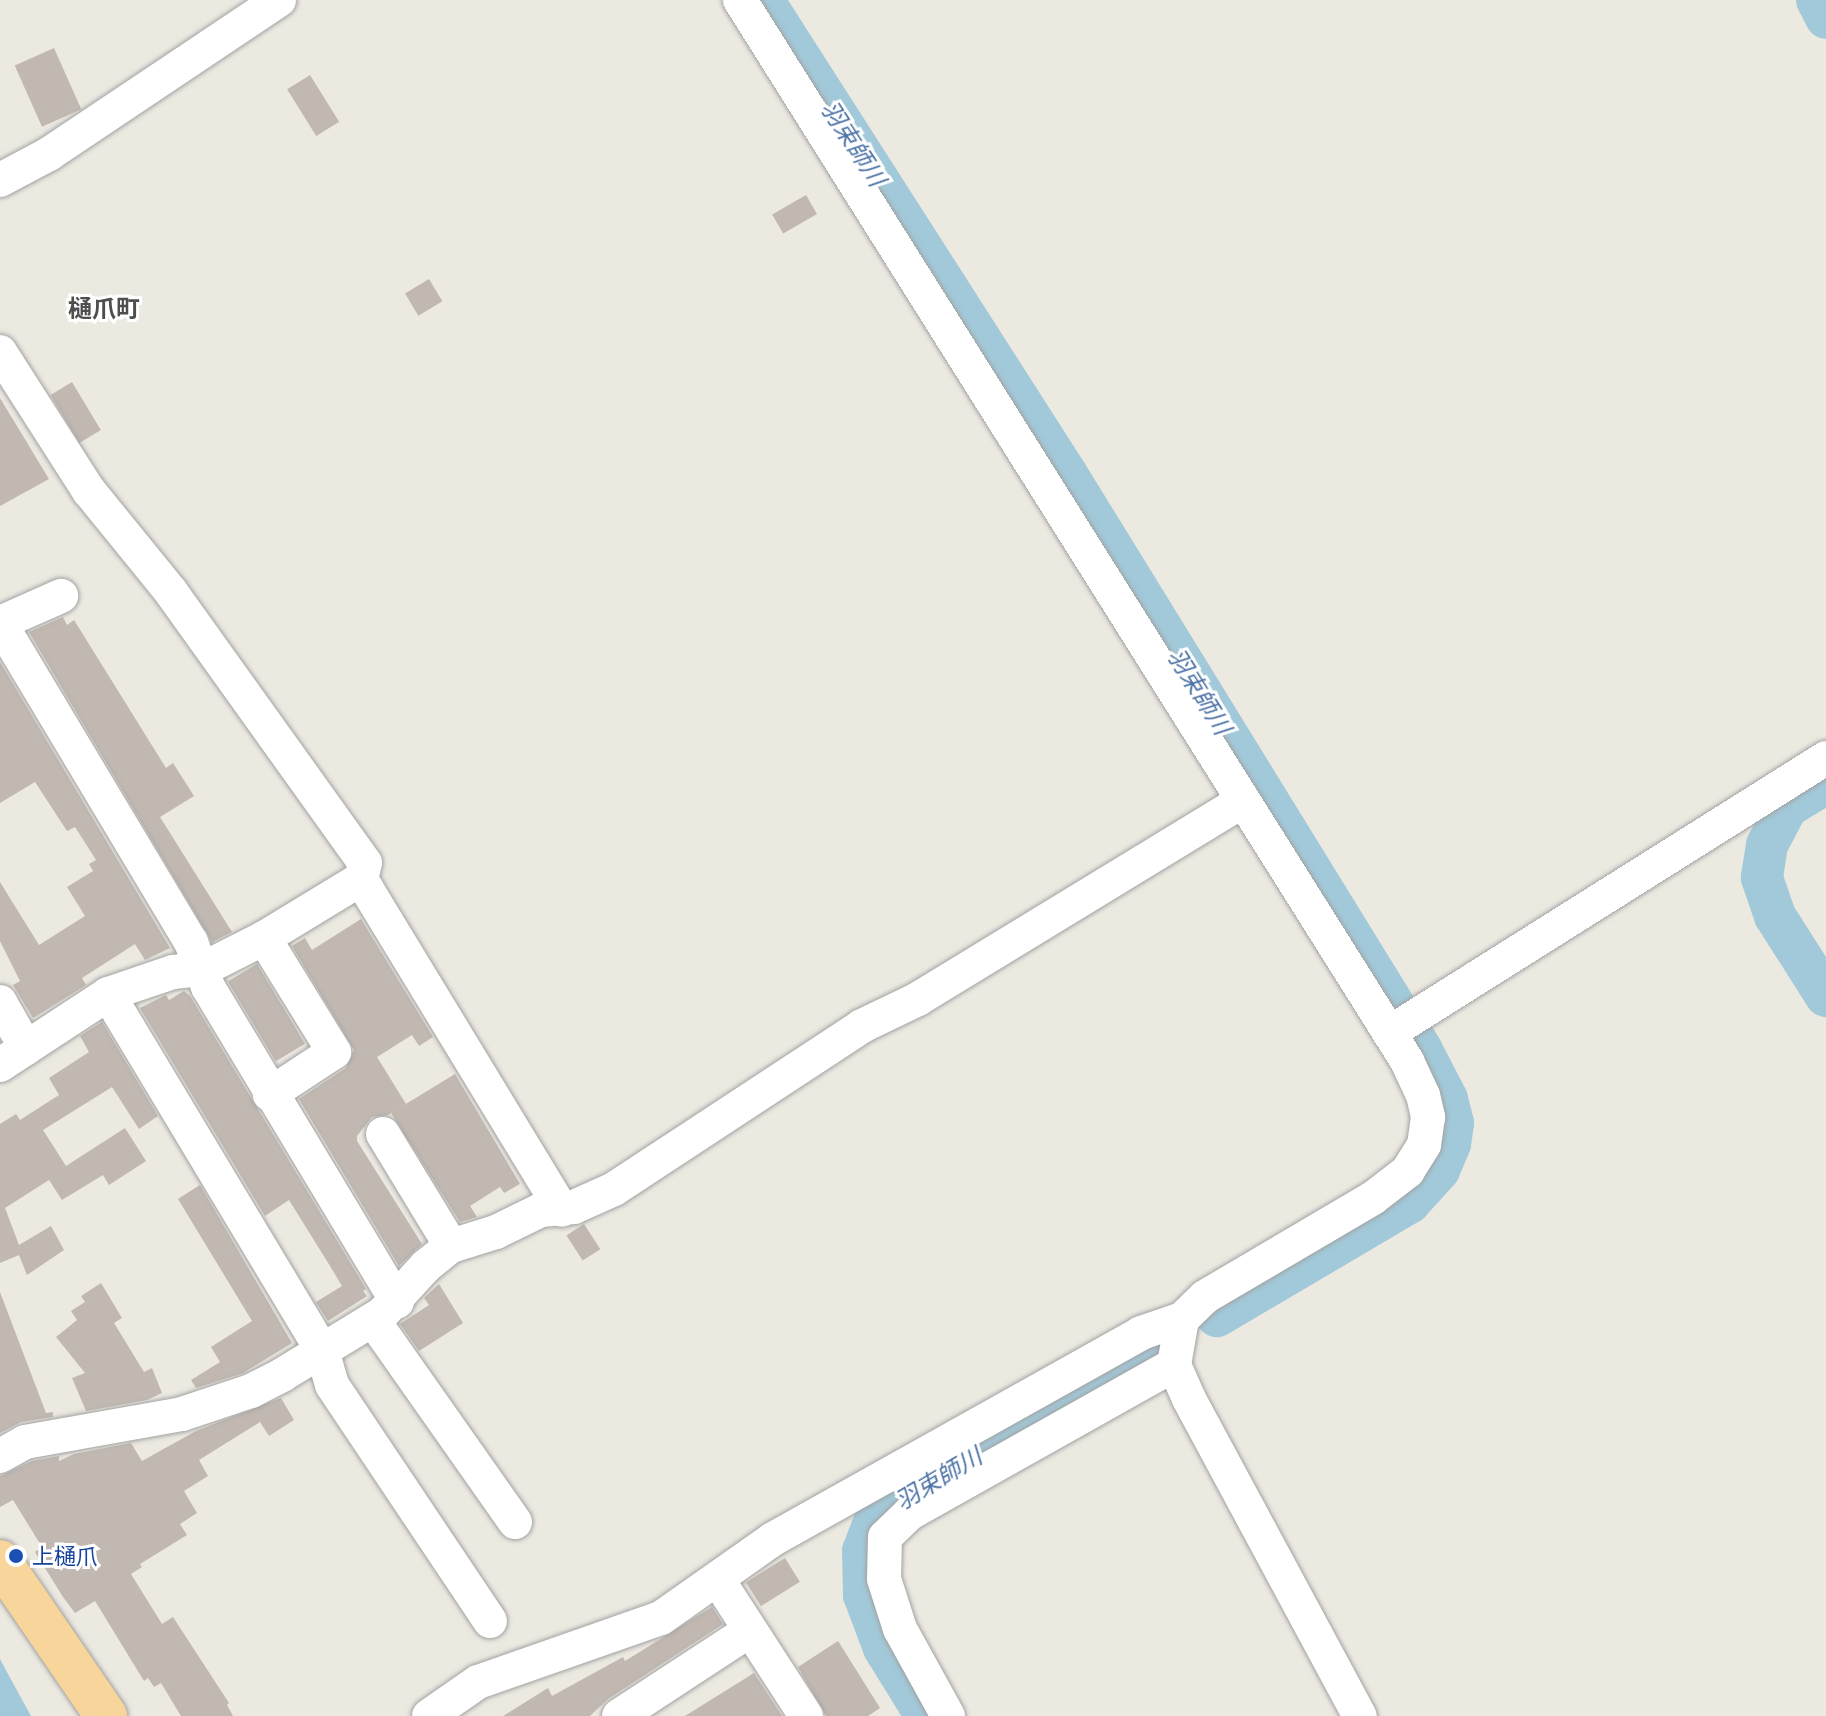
<!DOCTYPE html>
<meta charset="utf-8">
<style>
body{margin:0}
#map{position:relative;width:1826px;height:1716px;overflow:hidden;background:#ece9e1;font-family:"Golos Text","Noto Sans JP",sans-serif}
div>[style]{position:absolute}
[style*='--x']{left:calc(var(--x)*1px);top:calc(var(--y)*1px);width:calc(var(--w)*1px);rotate:calc(var(--a)*1deg)}
.water>*{inset:0;background:#a2c9d9}
.river>*{height:42px;margin:-21px;padding:0 21px;transform-origin:21px;border-radius:21px;background:#a2c9d9}
.building>*{inset:0;background:#c1b8b1;transform-origin:0 0}
.roads{filter:drop-shadow(0 0 2px #a2a2a2) drop-shadow(0 0 2px #a2a2a2)}
.minor>*{height:34px;margin:-17px;padding:0 17px;transform-origin:17px;border-radius:17px;background:#fff}
.major>*{height:42px;margin:-21px;padding:0 21px;transform-origin:21px;border-radius:21px;background:#f8d69b}
.dots>*{width:22px;height:22px;translate:-50% -50%;box-sizing:border-box;border:4px solid #fff;border-radius:50%}
span{translate:-50% -50%;white-space:nowrap;text-align:center;line-height:1.15;-webkit-text-stroke:6px #fff;paint-order:stroke}
.transit-label{font-size:22px;color:#164399}
.left{translate:0 -50%;text-align:left}
.water-label{font-size:24px;color:#4c73a6;font-style:italic}
.neighbourhood-label{font-size:24px;color:#4e4e4e;font-weight:700}
</style>
<div id="map">
<div class="water">
<i style="clip-path:polygon(0 1659px,8px 1674px,31px 1716px,0 1716px)"></i>
</div>
<div class="river">
<i style="--x:763;--y:0;--w:562;--a:57.36"></i>
<i style="--x:1066;--y:473;--w:677;--a:58.35"></i>
<i style="--x:1421;--y:1049;--w:56;--a:62.5"></i>
<i style="--x:1447;--y:1099;--w:25;--a:76"></i>
<i style="--x:1453;--y:1123;--w:21;--a:98"></i>
<i style="--x:1450;--y:1144;--w:28;--a:113"></i>
<i style="--x:1439;--y:1170;--w:45;--a:132.3"></i>
<i style="--x:1409;--y:1203;--w:223;--a:149.5"></i>
<i style="--x:1817;--y:0;--w:20;--a:63"></i>
<i style="--x:1826;--y:783;--w:46;--a:148.4"></i>
<i style="--x:1787;--y:807;--w:43;--a:117.8"></i>
<i style="--x:1767;--y:845;--w:33;--a:99"></i>
<i style="--x:1762;--y:878;--w:40;--a:71.1"></i>
<i style="--x:1775;--y:916;--w:95;--a:57.5"></i>
<i style="--x:926;--y:1716;--w:80;--a:-121.7"></i>
<i style="--x:884;--y:1648;--w:57;--a:-110.7"></i>
<i style="--x:864;--y:1595;--w:44;--a:-91.3"></i>
<i style="--x:863;--y:1551;--w:34;--a:-69"></i>
<i style="--x:875;--y:1519;--w:27;--a:-42"></i>
<i style="--x:895;--y:1501;--w:291;--a:-30.1"></i>
</div>
<div class="building">
<i style="left:54px;top:48px;width:67px;height:43px;rotate:66deg"></i>
<i style="left:310px;top:75px;width:55px;height:27px;rotate:58deg"></i>
<i style="left:806px;top:195px;width:22px;height:39px;rotate:60deg"></i>
<i style="left:429px;top:279px;width:26px;height:28px;rotate:59deg"></i>
<i style="left:72px;top:382px;width:56px;height:25px;rotate:59deg"></i>
<i style="clip-path:polygon(0 398px,49px 479px,0 506px)"></i>
<i style="clip-path:polygon(63px 617px,67px 625px,74px 620px,166px 768px,173px 763px,194px 796px,160px 817px,232px 932px,212px 942px,29px 632px)"></i>
<i style="clip-path:polygon(0 662px,170px 948px,145px 960px,135px 944px,82px 978px,86px 985px,33px 1018px,13px 985px,20px 981px,0 941px,0 882px,39px 945px,85px 916px,67px 887px,93px 871px,89px 864px,96px 860px,75px 827px,67px 831px,35px 782px,0 803px)"></i>
<i style="clip-path:polygon(361px 919px,433px 1037px,419px 1046px,412px 1035px,377px 1057px,406px 1104px,388px 1115px,372px 1117px,357px 1136px,357px 1141px,422px 1244px,399px 1266px,299px 1099px,346px 1068px,354px 1050px,292px 946px,305px 938px,312px 950px)"></i>
<i style="left:257px;top:964px;width:93px;height:34px;rotate:59deg"></i>
<i style="clip-path:polygon(184px 991px,190px 996px,366px 1289px,363px 1291px,367px 1296px,328px 1321px,316px 1302px,342px 1286px,330px 1266px,289px 1200px,265px 1216px,140px 1008px,166px 995px,169px 1000px)"></i>
<i style="clip-path:polygon(102px 1022px,158px 1116px,139px 1129px,112px 1087px,43px 1130px,66px 1166px,125px 1128px,146px 1161px,109px 1185px,103px 1175px,62px 1200px,49px 1180px,5px 1208px,19px 1245px,51px 1226px,64px 1250px,27px 1275px,19px 1255px,0 1263px,0 1124px,16px 1114px,20px 1120px,59px 1095px,49px 1078px,89px 1052px,80px 1036px)"></i>
<i style="clip-path:polygon(455px 1074px,520px 1184px,504px 1193px,500px 1187px,470px 1206px,477px 1217px,460px 1222px,391px 1113px)"></i>
<i style="clip-path:polygon(200px 1185px,292px 1343px,243px 1373px,196px 1388px,191px 1380px,220px 1362px,211px 1347px,252px 1321px,178px 1199px)"></i>
<i style="left:584px;top:1224px;width:30px;height:21px;rotate:57deg"></i>
<i style="clip-path:polygon(101px 1283px,122px 1318px,114px 1323px,144px 1372px,152px 1368px,162px 1393px,147px 1400px,86px 1411px,72px 1378px,85px 1373px,56px 1337px,77px 1320px,71px 1311px,85px 1302px,81px 1296px)"></i>
<i style="clip-path:polygon(439px 1284px,463px 1323px,419px 1351px,400px 1324px,429px 1305px,424px 1298px)"></i>
<i style="clip-path:polygon(0 1292px,46px 1413px,53px 1412px,53px 1417px,21px 1422px,0 1433px)"></i>
<i style="clip-path:polygon(281px 1398px,294px 1420px,269px 1436px,260px 1422px,199px 1460px,208px 1476px,184px 1491px,197px 1513px,180px 1524px,187px 1535px,140px 1564px,142px 1567px,131px 1574px,162px 1624px,173px 1617px,229px 1703px,227px 1705px,233px 1716px,181px 1716px,161px 1683px,154px 1687px,148px 1678px,144px 1681px,95px 1601px,75px 1613px,63px 1597px,35px 1552px,42px 1547px,13px 1500px,0 1507px,0 1476px,32px 1461px,59px 1456px,59px 1461px,74px 1454px,131px 1443px,142px 1461px,196px 1431px)"></i>
<i style="left:785px;top:1558px;width:28px;height:46px;rotate:58deg"></i>
<i style="clip-path:polygon(712px 1607px,723px 1624px,608px 1699px,590px 1716px,503px 1716px,548px 1688px,552px 1696px,623px 1657px,625px 1661px)"></i>
<i style="clip-path:polygon(838px 1641px,880px 1708px,868px 1716px,826px 1716px,798px 1667px)"></i>
<i style="clip-path:polygon(754px 1673px,782px 1716px,685px 1716px)"></i>
</div>
<div class="roads">
<div class="minor">
<i style="--x:740;--y:0;--w:1253;--a:57.84"></i>
<i style="--x:1407;--y:1061;--w:38;--a:65"></i>
<i style="--x:1423;--y:1095;--w:23;--a:77"></i>
<i style="--x:1428;--y:1117;--w:28;--a:98"></i>
<i style="--x:1424;--y:1145;--w:31;--a:122"></i>
<i style="--x:1408;--y:1171;--w:44;--a:142.4"></i>
<i style="--x:1373;--y:1198;--w:195;--a:149.5"></i>
<i style="--x:1205;--y:1297;--w:32;--a:136"></i>
<i style="--x:1182;--y:1319;--w:47;--a:99.9"></i>
<i style="--x:1174;--y:1365;--w:37;--a:66"></i>
<i style="--x:1189;--y:1399;--w:360;--a:61.7"></i>
<i style="--x:0;--y:180;--w:55;--a:-28"></i>
<i style="--x:49;--y:154;--w:277;--a:-33.8"></i>
<i style="--x:0;--y:352;--w:165;--a:57.4"></i>
<i style="--x:89;--y:491;--w:130;--a:50.9"></i>
<i style="--x:171;--y:592;--w:333;--a:54.4"></i>
<i style="--x:365;--y:863;--w:16;--a:104"></i>
<i style="--x:361;--y:879;--w:14;--a:60"></i>
<i style="--x:368;--y:891;--w:373;--a:58.7"></i>
<i style="--x:0;--y:623;--w:372;--a:59.1"></i>
<i style="--x:191;--y:942;--w:48;--a:69.3"></i>
<i style="--x:208;--y:987;--w:367;--a:59"></i>
<i style="--x:0;--y:623;--w:67;--a:-23.9"></i>
<i style="--x:264;--y:938;--w:134;--a:58.4"></i>
<i style="--x:334;--y:1052;--w:77;--a:146.7"></i>
<i style="--x:108;--y:994;--w:415;--a:59"></i>
<i style="--x:322;--y:1350;--w:36;--a:74"></i>
<i style="--x:332;--y:1385;--w:284;--a:56.2"></i>
<i style="--x:0;--y:1002;--w:53;--a:60.5"></i>
<i style="--x:1389;--y:1033;--w:516;--a:-32.18"></i>
<i style="--x:0;--y:1065;--w:129;--a:-33.3"></i>
<i style="--x:108;--y:994;--w:69;--a:-18.7"></i>
<i style="--x:173;--y:972;--w:30;--a:-6"></i>
<i style="--x:203;--y:969;--w:68;--a:-26.9"></i>
<i style="--x:264;--y:938;--w:114;--a:-31.3"></i>
<i style="--x:383;--y:1134;--w:131;--a:58.7"></i>
<i style="--x:373;--y:1320;--w:247;--a:54.9"></i>
<i style="--x:0;--y:1456;--w:29;--a:-29"></i>
<i style="--x:25;--y:1442;--w:159;--a:-10.1"></i>
<i style="--x:182;--y:1414;--w:73;--a:-18.4"></i>
<i style="--x:251;--y:1391;--w:35;--a:-27"></i>
<i style="--x:282;--y:1375;--w:117;--a:-31.4"></i>
<i style="--x:382;--y:1314;--w:65;--a:-47.5"></i>
<i style="--x:426;--y:1266;--w:32;--a:-39"></i>
<i style="--x:451;--y:1246;--w:47;--a:-17.3"></i>
<i style="--x:496;--y:1232;--w:50;--a:-26.1"></i>
<i style="--x:541;--y:1210;--w:33;--a:-5"></i>
<i style="--x:574;--y:1207;--w:44;--a:-24.2"></i>
<i style="--x:614;--y:1189;--w:297;--a:-33.3"></i>
<i style="--x:862;--y:1026;--w:62;--a:-25.7"></i>
<i style="--x:918;--y:999;--w:381;--a:-31.4"></i>
<i style="--x:718;--y:1580;--w:162;--a:57.1"></i>
<i style="--x:429;--y:1716;--w:60;--a:-34.8"></i>
<i style="--x:478;--y:1682;--w:194;--a:-19.3"></i>
<i style="--x:661;--y:1618;--w:137;--a:-35.2"></i>
<i style="--x:773;--y:1539;--w:422;--a:-29.2"></i>
<i style="--x:1141;--y:1333;--w:43;--a:-18.9"></i>
<i style="--x:619;--y:1716;--w:155;--a:-33.2"></i>
<i style="--x:948;--y:1716;--w:99;--a:-118.9"></i>
<i style="--x:900;--y:1629;--w:52;--a:-107.7"></i>
<i style="--x:884;--y:1579;--w:42;--a:-88.6"></i>
<i style="--x:885;--y:1537;--w:35;--a:-44"></i>
<i style="--x:910;--y:1513;--w:303;--a:-29.3"></i>
</div>
<div class="major">
<i style="--x:0;--y:1561;--w:188;--a:55.6"></i>
</div>
</div>
<div class="dots">
<i style="left:16px;top:1556px;background:#1a4fb4"></i>
</div>
<div class="transit-label">
<span class="left" style="left:32px;top:1556px">上樋爪</span>
</div>
<div class="water-label">
<span style="left:854px;top:143px;rotate:57deg">羽束師川</span>
<span style="left:1200px;top:691px;rotate:58deg">羽束師川</span>
<span style="left:938px;top:1478px;rotate:-31deg">羽束師川</span>
</div>
<div class="neighbourhood-label">
<span style="left:104px;top:308px">樋爪町</span>
</div>
</div>
